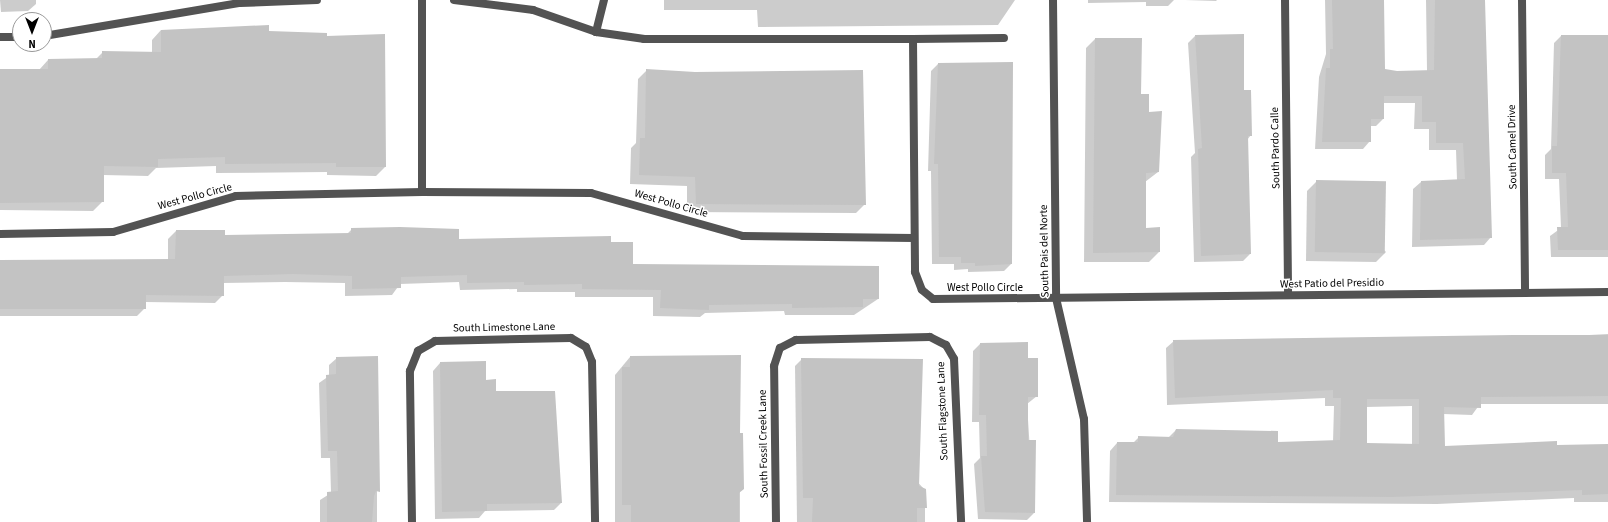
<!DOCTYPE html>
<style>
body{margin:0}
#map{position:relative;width:1608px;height:522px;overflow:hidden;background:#fff;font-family:"Source Sans 3",sans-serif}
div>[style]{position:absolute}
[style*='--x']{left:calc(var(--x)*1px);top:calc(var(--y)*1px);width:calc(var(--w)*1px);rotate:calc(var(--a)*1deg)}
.shadow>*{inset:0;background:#0003}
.building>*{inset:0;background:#c3c3c3;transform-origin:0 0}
.street>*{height:8px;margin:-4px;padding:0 4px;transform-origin:4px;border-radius:4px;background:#535353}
span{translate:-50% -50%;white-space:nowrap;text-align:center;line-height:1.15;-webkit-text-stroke:3px #fff;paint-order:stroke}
.street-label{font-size:11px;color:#000}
.north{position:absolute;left:12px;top:12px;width:40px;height:40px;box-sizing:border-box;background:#fff;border:1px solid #999;border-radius:50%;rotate:180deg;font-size:11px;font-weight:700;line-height:16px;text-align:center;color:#000}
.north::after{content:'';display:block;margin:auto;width:14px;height:18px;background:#000;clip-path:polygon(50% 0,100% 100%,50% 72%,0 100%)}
</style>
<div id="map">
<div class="shadow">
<i style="clip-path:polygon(0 0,36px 0,36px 4px,28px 11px,1px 12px)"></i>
<i style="clip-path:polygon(664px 0,1015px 0,998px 25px,758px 27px,757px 10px,664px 10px)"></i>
<i style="clip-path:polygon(1088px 0,1174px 0,1168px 6px,1146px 6px,1146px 2px,1088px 3px)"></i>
<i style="clip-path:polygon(1185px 0,1217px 0,1216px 1px)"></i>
<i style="clip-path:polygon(1325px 0,1384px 0,1384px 70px,1397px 72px,1427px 71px,1426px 0,1484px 0,1491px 237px,1484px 245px,1412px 247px,1413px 189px,1421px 182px,1457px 180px,1456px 150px,1429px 150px,1429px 129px,1414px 129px,1415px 103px,1383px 103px,1383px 119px,1376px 126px,1370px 126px,1370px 141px,1363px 149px,1315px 149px,1319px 77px,1326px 54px)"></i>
<i style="clip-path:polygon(161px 30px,268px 32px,385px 167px,376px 176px,327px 175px,327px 172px,216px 173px,216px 166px,156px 168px,148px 176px,103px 175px,103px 201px,93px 211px,0 210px,0 71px,39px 70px,48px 60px,95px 60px,103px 52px,152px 53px,152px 40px)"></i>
<i style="clip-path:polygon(1195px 36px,1243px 91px,1251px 135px,1247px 140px,1250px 254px,1243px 261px,1194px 262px,1191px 157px,1195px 153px,1188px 43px)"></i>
<i style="clip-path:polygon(1561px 36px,1608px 36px,1608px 257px,1551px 257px,1550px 236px,1561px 228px,1559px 179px,1545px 179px,1545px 155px,1551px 149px,1554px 43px)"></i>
<i style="clip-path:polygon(1095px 39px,1140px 95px,1148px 113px,1161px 112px,1158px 172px,1145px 182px,1145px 229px,1159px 229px,1159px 252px,1149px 262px,1084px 262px,1086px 48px)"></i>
<i style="clip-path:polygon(938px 64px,1011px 264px,1004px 271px,968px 272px,968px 269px,954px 270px,954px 264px,932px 264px,931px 171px,928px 171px,931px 71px)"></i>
<i style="clip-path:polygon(647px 70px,865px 204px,856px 213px,687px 212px,687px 186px,630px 184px,631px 148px,636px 143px,638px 79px)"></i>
<i style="clip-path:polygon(1317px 181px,1386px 252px,1376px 262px,1306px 261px,1307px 191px)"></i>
<i style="clip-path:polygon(352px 229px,458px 240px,610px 243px,632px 265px,878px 267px,878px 299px,854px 315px,785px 315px,784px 311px,705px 313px,700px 317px,653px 316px,653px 297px,575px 297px,575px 292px,517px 292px,517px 289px,460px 290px,459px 282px,400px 284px,392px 295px,345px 296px,345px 283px,285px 282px,223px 283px,223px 295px,215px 303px,145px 302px,145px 308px,137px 316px,0 316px,0 261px,168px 260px,168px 239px,176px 231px,224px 236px,347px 234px)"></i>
<i style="clip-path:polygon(evenodd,1608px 334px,1608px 404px,1480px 404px,1472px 415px,1443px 414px,1444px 447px,1608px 446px,1608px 502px,1574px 502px,1574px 498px,1437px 504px,1109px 502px,1110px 451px,1117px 443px,1133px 443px,1139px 437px,1168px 438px,1176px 430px,1277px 443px,1333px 442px,1334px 406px,1325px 406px,1325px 398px,1167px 405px,1166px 348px,1174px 341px,1513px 339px,1608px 334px,1412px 406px,1412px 445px,1366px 444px,1366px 407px,1412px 406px)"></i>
<i style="clip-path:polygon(980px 344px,1027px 359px,1037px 396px,1027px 404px,1034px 513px,1027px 520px,978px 519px,974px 464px,980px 458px,979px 422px,972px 422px,973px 351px)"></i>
<i style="clip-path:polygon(740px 356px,740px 522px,615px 522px,615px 375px,630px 357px)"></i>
<i style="clip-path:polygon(377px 357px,377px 522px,320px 522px,320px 500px,331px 493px,330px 458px,321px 458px,319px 383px,329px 376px,329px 365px,337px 358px)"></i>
<i style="clip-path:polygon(802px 359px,925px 490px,925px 522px,797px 522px,795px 366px)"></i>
<i style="clip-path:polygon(440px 363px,485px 381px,495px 392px,561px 503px,554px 510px,485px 511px,479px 518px,435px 519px,433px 371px)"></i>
</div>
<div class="building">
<i style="clip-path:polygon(1332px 0,1384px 0,1385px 69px,1397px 71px,1434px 70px,1435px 0,1485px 0,1492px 238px,1420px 240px,1421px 181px,1465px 179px,1463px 143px,1436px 143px,1436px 122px,1422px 122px,1422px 96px,1384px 96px,1384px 119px,1371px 119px,1371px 142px,1322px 142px,1326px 68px,1330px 68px,1330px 49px,1333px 49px)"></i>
<i style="clip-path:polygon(269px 25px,269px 31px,327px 33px,327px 36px,385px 34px,386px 167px,336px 167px,336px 163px,225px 164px,225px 157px,158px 159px,158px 167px,104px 166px,104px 202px,0 203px,0 69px,48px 69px,48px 59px,102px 58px,102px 51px,161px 52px,161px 30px)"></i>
<i style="clip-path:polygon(1244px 34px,1244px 90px,1251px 90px,1252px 136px,1248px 136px,1251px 254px,1201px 256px,1198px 149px,1202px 148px,1195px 35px)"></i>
<i style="clip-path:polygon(1561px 35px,1608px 35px,1608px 250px,1558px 250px,1557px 227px,1568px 227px,1566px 173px,1552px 173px,1552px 146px,1557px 146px)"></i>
<i style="clip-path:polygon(1095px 38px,1142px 38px,1141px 94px,1149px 94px,1149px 112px,1162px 111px,1159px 172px,1146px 173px,1146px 228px,1160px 227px,1160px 252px,1093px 253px)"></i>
<i style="clip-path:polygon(1013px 62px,1012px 264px,975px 266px,975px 263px,961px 263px,961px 257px,939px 257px,938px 164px,934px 164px,938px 63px)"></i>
<i style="clip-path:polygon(646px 69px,695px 72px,863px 70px,866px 205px,696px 204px,695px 177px,639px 175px,640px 138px,645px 138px)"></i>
<i style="left:1316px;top:180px;width:70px;height:72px;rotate:1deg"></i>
<i style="clip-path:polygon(400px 227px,459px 229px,459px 239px,611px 236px,611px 242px,633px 242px,633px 264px,879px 266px,879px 299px,863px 299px,863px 307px,792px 308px,792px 304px,709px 305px,709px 310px,660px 308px,661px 290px,582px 289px,582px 284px,524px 285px,524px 282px,467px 283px,467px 275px,401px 277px,401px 288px,352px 289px,352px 276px,293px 274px,224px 276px,224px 296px,146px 295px,146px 309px,0 309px,0 260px,175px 259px,176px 230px,225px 230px,225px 235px,351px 233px,351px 228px)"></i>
<i style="clip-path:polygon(evenodd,1513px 335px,1608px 335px,1608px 396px,1481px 397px,1481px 408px,1444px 407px,1445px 446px,1557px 441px,1557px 445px,1608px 444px,1608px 494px,1582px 495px,1582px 490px,1392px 497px,1116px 495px,1117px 442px,1138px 442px,1138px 436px,1173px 437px,1176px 429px,1278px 431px,1278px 442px,1340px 440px,1341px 398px,1333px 398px,1333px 390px,1175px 398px,1173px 340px,1513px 335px,1367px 399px,1419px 399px,1419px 444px,1367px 443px,1367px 399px)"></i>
<i style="clip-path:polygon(1028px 342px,1028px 358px,1038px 358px,1038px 397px,1028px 397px,1028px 440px,1036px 440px,1035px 513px,985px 512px,981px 456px,987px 456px,986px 415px,979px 415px,980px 343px)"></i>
<i style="clip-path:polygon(741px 355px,740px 433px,743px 433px,744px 489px,739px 493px,739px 522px,631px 522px,631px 505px,622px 505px,622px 367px,630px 367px,630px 356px)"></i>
<i style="clip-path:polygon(378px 356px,380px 492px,376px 491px,374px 496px,372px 522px,327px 522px,327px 492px,338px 491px,337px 451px,328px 451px,326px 375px,336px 374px,336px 357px)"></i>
<i style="clip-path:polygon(801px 358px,923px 359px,919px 486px,926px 489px,927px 508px,917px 508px,917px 522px,812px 522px,813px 498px,803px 498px)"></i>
<i style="clip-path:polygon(486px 361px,486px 380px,496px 379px,496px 391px,555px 391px,562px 503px,487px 504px,487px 511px,442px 512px,440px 362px)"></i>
</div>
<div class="street">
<i style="--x:454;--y:0;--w:80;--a:7.2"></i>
<i style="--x:533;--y:10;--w:67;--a:19.2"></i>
<i style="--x:596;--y:32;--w:49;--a:8.3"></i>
<i style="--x:644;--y:39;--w:269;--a:0"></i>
<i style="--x:1053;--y:0;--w:298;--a:89.4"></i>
<i style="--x:1056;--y:298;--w:124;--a:77"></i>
<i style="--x:1084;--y:419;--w:103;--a:88.3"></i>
<i style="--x:1285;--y:0;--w:295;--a:89.4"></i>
<i style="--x:1522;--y:0;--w:293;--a:89.4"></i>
<i style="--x:596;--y:32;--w:33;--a:-76"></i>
<i style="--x:44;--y:36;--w:199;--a:-9.6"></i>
<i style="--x:240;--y:3;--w:77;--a:-2.2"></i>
<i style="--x:0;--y:37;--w:20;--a:0"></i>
<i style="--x:1004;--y:38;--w:91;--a:179.4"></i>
<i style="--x:913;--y:39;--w:233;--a:89.5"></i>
<i style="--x:915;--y:272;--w:19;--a:69"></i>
<i style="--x:922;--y:290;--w:14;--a:39"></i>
<i style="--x:933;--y:299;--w:675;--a:-0.59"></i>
<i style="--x:422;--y:192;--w:192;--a:-90"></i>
<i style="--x:0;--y:234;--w:113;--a:-1"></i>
<i style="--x:113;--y:232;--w:128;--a:-16.3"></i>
<i style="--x:236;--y:196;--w:186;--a:-1.2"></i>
<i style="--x:422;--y:192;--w:169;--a:0.3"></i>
<i style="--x:591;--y:193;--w:158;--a:15.8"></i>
<i style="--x:743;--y:236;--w:171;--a:0.7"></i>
<i style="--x:412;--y:522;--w:151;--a:-90.8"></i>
<i style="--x:410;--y:371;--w:22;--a:-68"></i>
<i style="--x:418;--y:351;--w:20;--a:-30"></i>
<i style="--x:435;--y:341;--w:136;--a:-1.3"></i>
<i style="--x:571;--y:338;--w:17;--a:31"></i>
<i style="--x:586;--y:347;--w:16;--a:68"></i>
<i style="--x:592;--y:362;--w:160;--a:88.9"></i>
<i style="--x:776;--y:522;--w:156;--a:-90.7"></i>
<i style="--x:774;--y:366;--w:19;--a:-72"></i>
<i style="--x:780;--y:348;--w:18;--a:-27"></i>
<i style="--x:796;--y:340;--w:134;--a:-1.3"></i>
<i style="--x:930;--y:337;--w:18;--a:27"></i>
<i style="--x:946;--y:345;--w:16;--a:60"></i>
<i style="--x:954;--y:359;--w:163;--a:87.5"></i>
</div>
<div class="street-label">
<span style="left:1513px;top:147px;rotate:-91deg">South Camel Drive</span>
<span style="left:1276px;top:148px;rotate:-91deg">South Pardo Calle</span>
<span style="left:195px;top:197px;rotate:-15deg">West Pollo Circle</span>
<span style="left:671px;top:204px;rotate:16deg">West Pollo Circle</span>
<span style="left:1045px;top:251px;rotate:-91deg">South Pais del Norte</span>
<span style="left:1332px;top:284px;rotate:-1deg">West Patio del Presidio</span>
<span style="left:985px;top:288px">West Pollo Circle</span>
<span style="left:504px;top:328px;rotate:-1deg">South Limestone Lane</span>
<span style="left:943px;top:411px;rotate:-92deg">South Flagstone Lane</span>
<span style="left:764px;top:444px;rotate:-91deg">South Fossil Creek Lane</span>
</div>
<div class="north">N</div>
</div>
